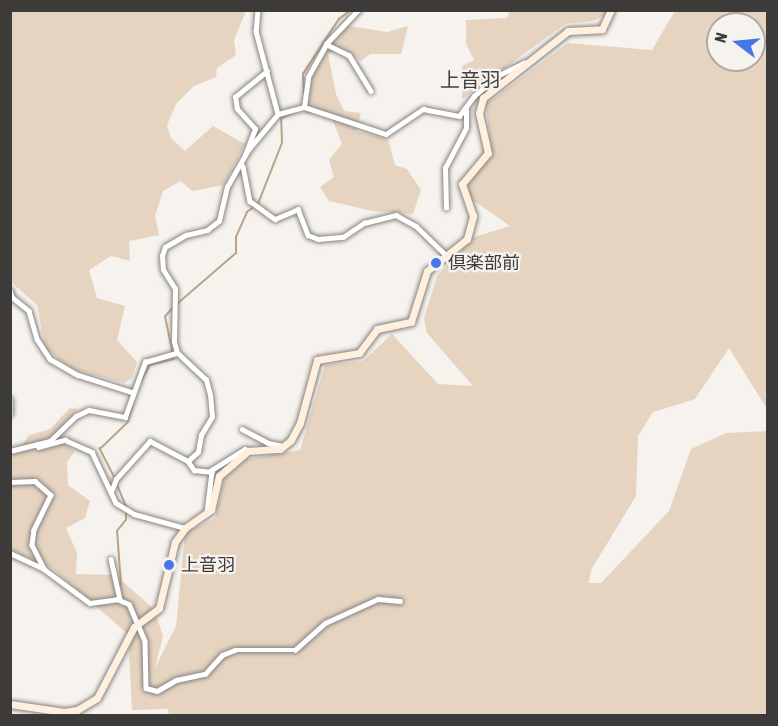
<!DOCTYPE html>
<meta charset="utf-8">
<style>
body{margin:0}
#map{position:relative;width:778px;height:726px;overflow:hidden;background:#f6f2ee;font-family:"Asap Condensed","Noto Sans JP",sans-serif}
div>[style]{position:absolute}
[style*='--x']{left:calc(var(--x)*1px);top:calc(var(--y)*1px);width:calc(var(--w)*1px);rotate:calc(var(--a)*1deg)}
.green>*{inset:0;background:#e6d4c1}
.stream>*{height:1.5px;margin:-0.75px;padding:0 0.75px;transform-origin:0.75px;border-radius:0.75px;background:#bba388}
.roads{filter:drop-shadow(0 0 2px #878480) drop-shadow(0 0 2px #878480)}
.street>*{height:4.5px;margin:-2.25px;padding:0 2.25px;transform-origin:2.25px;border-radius:2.25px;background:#fff}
.secondary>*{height:7px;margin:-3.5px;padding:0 3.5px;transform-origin:3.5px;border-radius:3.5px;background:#feefde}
.dots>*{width:16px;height:16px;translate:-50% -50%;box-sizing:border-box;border:3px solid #f6f2ee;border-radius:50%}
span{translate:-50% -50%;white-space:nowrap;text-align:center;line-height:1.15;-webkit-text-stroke:4.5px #f6f2ee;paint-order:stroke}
.poi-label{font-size:18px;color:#3c3b39}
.left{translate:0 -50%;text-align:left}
.neighbourhood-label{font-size:20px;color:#423f3c}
.frame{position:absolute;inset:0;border:12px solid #3c3b39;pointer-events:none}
.north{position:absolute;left:706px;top:12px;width:60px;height:60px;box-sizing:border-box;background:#f6f2ee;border:2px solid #aca9a6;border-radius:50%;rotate:286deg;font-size:16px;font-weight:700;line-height:24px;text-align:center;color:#3c3b39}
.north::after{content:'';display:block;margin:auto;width:21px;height:27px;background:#4676e8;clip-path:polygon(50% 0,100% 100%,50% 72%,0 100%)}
</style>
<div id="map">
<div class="green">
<i style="clip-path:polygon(11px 10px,246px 11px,234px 40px,236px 55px,217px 68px,216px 77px,194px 86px,176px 104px,167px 125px,171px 138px,185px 151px,213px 126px,245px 144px,224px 185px,192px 191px,181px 181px,163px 191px,155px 216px,159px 235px,129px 241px,130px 261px,111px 256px,89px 270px,97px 298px,125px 306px,117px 340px,137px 362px,132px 378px,124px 383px,72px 369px,45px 348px,37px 305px,11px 282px)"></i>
<i style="clip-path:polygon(510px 11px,614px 11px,593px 21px,565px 24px,462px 99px,462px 66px,474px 60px,466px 44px,466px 20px,507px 18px)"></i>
<i style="clip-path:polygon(evenodd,675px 11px,767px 11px,767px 409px,729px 348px,695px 399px,653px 412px,638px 436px,636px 496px,591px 570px,589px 583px,601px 583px,669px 511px,691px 449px,726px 433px,767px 431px,767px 715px,169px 716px,168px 709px,132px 710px,128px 634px,52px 568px,11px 550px,10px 455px,16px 454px,29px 435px,50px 429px,70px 408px,78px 409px,53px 436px,75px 451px,67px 462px,68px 485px,90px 501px,85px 518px,66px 528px,77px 553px,76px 574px,115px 575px,154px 609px,163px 636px,155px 668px,176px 626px,185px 533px,215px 518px,224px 479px,247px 459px,300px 450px,325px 365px,363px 361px,392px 334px,438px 384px,473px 386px,427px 333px,424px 318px,437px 276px,474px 237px,510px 226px,470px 198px,467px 180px,491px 154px,486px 104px,568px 43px,652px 50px,675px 11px,718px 24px,754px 24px,754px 60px,718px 60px,718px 24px)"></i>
<i style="clip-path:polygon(343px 25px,387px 32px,408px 26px,401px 54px,370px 54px,361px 61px,345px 49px,328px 54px,336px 94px,344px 111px,361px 113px,356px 131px,388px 139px,395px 165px,407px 169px,421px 190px,413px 214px,372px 211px,329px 201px,320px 187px,334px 177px,329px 160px,342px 144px,330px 113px,305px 114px,309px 80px)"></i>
</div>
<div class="stream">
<i style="--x:304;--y:94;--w:20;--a:-93"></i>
<i style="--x:303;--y:74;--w:66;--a:-56.8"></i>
<i style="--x:339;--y:19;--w:15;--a:-37"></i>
<i style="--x:258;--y:204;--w:66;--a:-68.5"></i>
<i style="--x:282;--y:143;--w:24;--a:-92"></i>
<i style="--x:281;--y:119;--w:16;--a:-27"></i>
<i style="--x:177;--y:304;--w:78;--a:-40.8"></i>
<i style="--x:236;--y:253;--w:16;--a:-90"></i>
<i style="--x:236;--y:237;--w:27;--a:-66"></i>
<i style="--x:247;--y:212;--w:9;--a:-36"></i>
<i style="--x:139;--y:385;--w:23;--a:-61"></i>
<i style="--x:150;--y:365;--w:25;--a:-14"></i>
<i style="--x:174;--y:359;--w:43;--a:-102.1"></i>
<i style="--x:165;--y:317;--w:13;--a:-51"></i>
<i style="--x:115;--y:479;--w:34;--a:-117"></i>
<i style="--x:100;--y:449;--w:39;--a:-44"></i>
<i style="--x:128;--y:422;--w:31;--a:-75"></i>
<i style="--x:117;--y:484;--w:25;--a:67"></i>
<i style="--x:121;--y:585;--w:54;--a:-94.2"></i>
<i style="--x:117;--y:531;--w:14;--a:-51"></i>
<i style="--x:126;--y:520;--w:9;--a:-90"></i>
</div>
<div class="roads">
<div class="street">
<i style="--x:258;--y:10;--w:21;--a:95"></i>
<i style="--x:256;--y:31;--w:86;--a:75.2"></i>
<i style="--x:326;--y:44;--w:25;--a:26"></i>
<i style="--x:349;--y:55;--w:42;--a:58.6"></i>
<i style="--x:304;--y:107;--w:86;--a:18.2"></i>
<i style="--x:386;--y:134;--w:45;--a:-34"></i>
<i style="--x:423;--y:109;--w:37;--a:11"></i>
<i style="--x:459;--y:116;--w:25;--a:-53"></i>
<i style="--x:474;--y:96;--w:33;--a:-40"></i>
<i style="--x:499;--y:75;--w:28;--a:-26"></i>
<i style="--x:245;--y:155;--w:28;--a:-69"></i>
<i style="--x:255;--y:129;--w:27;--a:-132"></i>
<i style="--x:237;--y:109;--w:12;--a:-99"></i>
<i style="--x:235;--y:97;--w:41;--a:-39.1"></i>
<i style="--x:243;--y:166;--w:36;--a:79"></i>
<i style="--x:250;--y:201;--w:31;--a:36"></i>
<i style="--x:275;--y:219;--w:25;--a:-23"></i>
<i style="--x:298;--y:209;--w:28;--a:69"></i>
<i style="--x:308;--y:235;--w:11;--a:22"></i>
<i style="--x:318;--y:239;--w:25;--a:-5"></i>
<i style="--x:343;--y:237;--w:25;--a:-34"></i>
<i style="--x:364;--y:223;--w:33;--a:-14"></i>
<i style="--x:396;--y:215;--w:23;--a:29"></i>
<i style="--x:416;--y:226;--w:42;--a:44"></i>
<i style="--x:446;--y:208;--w:40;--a:-91.4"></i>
<i style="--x:445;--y:168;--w:45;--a:-62.3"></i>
<i style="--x:466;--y:128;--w:18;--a:-90"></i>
<i style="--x:10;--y:290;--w:7;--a:74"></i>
<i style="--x:12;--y:297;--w:22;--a:39"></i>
<i style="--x:29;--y:311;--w:29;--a:74"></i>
<i style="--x:37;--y:339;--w:24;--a:57"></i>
<i style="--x:50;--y:359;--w:32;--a:30"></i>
<i style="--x:78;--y:375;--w:57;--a:17.5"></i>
<i style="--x:10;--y:399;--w:15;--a:90"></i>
<i style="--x:242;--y:429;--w:30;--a:28"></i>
<i style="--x:268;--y:443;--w:15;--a:11"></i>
<i style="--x:38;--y:447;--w:28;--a:-15"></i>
<i style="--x:65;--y:440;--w:30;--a:24"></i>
<i style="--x:92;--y:452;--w:56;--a:64.8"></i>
<i style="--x:116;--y:503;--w:21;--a:31"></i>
<i style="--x:134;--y:514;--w:53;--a:15.4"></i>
<i style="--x:10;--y:451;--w:41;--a:-14"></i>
<i style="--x:50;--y:441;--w:36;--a:-44"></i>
<i style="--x:76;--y:416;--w:14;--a:-25"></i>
<i style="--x:89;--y:410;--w:37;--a:11"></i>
<i style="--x:125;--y:417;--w:59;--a:-70"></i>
<i style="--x:145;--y:362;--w:33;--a:-16"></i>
<i style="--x:188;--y:461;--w:13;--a:-42"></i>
<i style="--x:198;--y:452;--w:17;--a:-80"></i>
<i style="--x:201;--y:435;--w:21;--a:-59"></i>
<i style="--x:212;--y:417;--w:22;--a:-95"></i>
<i style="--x:210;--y:395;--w:16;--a:-105"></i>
<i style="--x:206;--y:380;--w:40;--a:-137"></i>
<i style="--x:177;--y:353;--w:11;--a:-105"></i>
<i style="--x:174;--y:342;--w:53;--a:-88.9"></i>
<i style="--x:175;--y:289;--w:22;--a:-122"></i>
<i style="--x:163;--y:270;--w:14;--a:-94"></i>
<i style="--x:162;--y:256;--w:9;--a:-72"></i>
<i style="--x:165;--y:247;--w:24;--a:-30"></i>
<i style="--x:186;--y:235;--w:22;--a:-13"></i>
<i style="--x:207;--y:230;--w:15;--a:-37"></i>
<i style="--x:219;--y:221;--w:35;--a:-77"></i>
<i style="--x:227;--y:187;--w:43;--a:-60.4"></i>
<i style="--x:248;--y:150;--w:47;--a:-50.2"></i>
<i style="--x:278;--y:114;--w:27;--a:-15"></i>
<i style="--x:304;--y:107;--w:30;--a:-82"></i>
<i style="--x:308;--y:77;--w:38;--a:-61"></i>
<i style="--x:326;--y:44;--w:47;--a:-46.7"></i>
<i style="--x:210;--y:471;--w:41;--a:-32.2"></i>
<i style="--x:245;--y:449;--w:4;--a:34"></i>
<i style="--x:10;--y:482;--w:25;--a:-2"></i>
<i style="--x:35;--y:481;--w:21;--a:41"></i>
<i style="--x:51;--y:495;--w:39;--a:116"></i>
<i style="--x:34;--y:530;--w:15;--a:98"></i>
<i style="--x:32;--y:545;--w:27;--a:63"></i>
<i style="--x:44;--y:569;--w:57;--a:36.5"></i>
<i style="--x:90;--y:603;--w:27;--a:-8"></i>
<i style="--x:117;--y:599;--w:13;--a:23"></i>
<i style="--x:129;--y:604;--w:40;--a:66.6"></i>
<i style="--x:145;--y:641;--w:47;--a:88.8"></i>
<i style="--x:146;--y:688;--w:11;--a:15"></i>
<i style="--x:157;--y:691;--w:22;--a:-30"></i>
<i style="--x:176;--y:680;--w:30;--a:-12"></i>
<i style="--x:205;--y:674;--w:25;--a:-48"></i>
<i style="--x:222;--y:655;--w:14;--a:-21"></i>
<i style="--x:235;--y:650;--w:60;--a:0"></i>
<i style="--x:295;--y:650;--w:40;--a:-42"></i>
<i style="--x:325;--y:623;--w:58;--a:-24.4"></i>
<i style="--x:378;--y:599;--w:22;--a:5"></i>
<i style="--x:111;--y:492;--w:14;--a:-69"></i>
<i style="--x:116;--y:479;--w:51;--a:-48.2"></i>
<i style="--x:150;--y:441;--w:43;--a:27.8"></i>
<i style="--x:188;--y:461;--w:11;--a:56"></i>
<i style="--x:194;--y:470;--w:18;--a:6"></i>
<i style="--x:212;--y:472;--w:41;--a:97"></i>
<i style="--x:10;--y:553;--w:38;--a:25"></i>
<i style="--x:111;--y:559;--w:42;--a:77.6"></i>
</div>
<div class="secondary">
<i style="--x:10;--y:704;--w:55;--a:8.4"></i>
<i style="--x:64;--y:712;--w:13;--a:-9"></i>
<i style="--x:77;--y:710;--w:23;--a:-31"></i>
<i style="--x:97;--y:698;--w:80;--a:-62.5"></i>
<i style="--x:134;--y:627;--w:31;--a:-37"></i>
<i style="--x:159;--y:608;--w:68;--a:-76.4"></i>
<i style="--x:175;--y:542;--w:17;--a:-54"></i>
<i style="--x:185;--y:528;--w:32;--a:-35"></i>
<i style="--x:211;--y:510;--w:35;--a:-77"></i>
<i style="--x:219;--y:476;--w:38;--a:-41"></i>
<i style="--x:248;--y:451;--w:32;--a:-4"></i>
<i style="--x:280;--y:449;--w:14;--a:-39"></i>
<i style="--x:291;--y:440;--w:19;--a:-62"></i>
<i style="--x:300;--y:423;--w:65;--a:-74.9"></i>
<i style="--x:317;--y:360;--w:43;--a:-9.5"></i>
<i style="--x:359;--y:353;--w:30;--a:-53"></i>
<i style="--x:377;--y:329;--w:35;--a:-12"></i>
<i style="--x:411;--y:322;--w:53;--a:-72.6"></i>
<i style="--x:427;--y:271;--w:51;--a:-38.7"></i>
<i style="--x:467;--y:239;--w:24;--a:-75"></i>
<i style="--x:473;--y:216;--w:34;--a:-109"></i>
<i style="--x:462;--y:184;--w:40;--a:-50"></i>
<i style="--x:488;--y:153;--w:41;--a:-102.7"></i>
<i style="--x:479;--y:113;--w:16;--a:-75"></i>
<i style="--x:483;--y:98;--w:108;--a:-38.2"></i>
<i style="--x:568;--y:31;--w:34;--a:-3"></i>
<i style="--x:602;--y:29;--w:21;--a:-65"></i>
</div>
</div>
<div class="dots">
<i style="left:436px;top:263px;background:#4676e8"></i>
<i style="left:169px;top:565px;background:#4676e8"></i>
</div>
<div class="poi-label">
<span class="left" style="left:448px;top:263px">倶楽部前</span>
<span class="left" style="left:181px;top:565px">上音羽</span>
</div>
<div class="neighbourhood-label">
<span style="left:470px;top:79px">上音羽</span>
</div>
<div class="frame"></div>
<div class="north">N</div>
</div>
